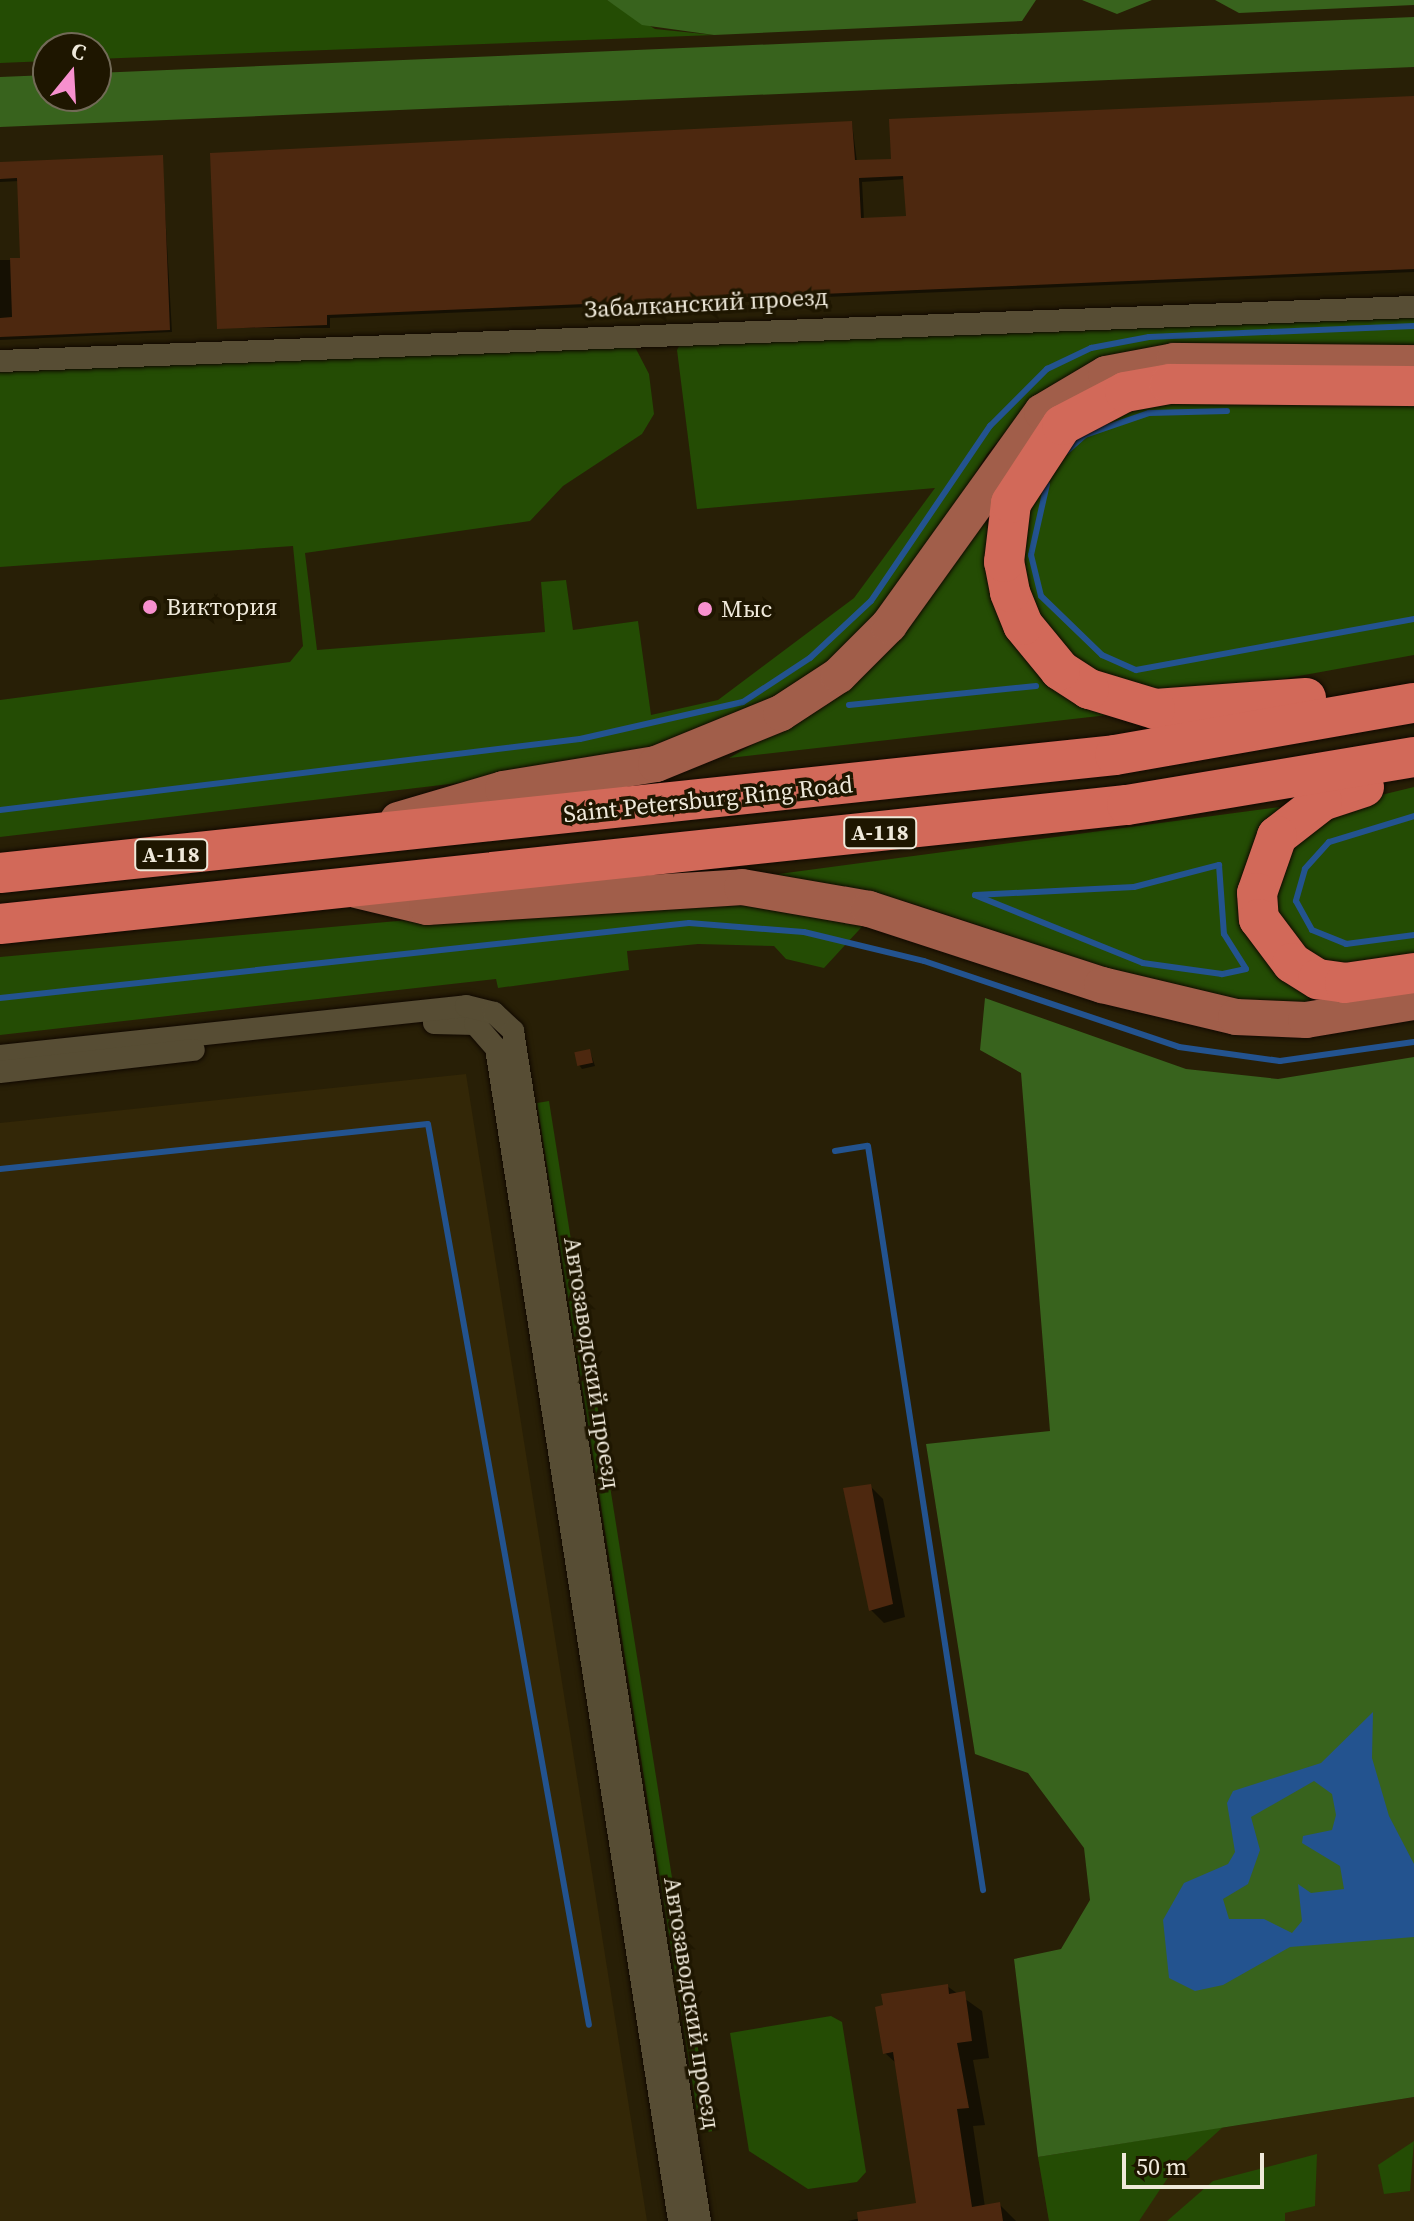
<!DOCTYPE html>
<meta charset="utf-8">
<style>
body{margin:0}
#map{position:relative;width:1414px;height:2221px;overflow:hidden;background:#281f06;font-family:"Source Serif 4",serif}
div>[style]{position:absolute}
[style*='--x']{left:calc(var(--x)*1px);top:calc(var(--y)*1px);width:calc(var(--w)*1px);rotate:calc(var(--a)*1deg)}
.built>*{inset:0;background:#332707}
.green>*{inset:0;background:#244c04;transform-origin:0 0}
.forest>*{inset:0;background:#38631d}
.water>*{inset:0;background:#23538f}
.shadow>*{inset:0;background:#0007}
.stream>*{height:6px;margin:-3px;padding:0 3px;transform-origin:3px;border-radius:3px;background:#23538f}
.building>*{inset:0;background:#4d280f;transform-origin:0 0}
.roads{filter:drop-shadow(0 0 2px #100800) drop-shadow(0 0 2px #100800)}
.street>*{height:22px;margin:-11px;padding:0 11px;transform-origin:11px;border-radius:11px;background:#574d34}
.primary>*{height:36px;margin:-18px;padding:0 18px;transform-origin:18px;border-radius:18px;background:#a15e4a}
.highway>*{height:40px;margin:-20px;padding:0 20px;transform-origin:20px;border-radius:20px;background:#d26959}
.dots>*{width:22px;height:22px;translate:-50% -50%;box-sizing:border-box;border:4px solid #1e1600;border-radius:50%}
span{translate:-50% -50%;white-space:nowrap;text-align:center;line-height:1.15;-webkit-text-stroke:7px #1e1600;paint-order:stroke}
.shield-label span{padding:2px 6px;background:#1e1600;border:2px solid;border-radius:6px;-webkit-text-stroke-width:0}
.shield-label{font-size:22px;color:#efe9da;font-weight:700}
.street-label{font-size:24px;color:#efe9da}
.poi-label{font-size:24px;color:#efe9da}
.left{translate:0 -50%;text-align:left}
.north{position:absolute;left:32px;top:32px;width:80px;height:80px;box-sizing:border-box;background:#1e1600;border:2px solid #726a57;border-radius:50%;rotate:18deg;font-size:22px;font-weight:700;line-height:32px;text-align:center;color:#efe9da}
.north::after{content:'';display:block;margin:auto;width:28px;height:36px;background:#f790ce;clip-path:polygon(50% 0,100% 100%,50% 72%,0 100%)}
.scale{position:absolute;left:1122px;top:2153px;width:142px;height:36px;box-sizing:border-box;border:4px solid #efe9da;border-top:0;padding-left:10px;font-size:24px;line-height:28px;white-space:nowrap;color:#efe9da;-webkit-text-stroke:6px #1e1600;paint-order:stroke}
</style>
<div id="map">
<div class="built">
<i style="clip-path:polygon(466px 1074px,647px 2221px,0 2221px,0 1123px)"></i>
<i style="clip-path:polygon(1414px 2097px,1414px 2221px,1049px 2221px,1038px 2157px)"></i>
</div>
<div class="green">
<i style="clip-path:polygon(0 0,607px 0,655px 29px,714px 35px,96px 59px,96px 48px,48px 48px,48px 61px,0 63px)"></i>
<i style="clip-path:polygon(1414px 317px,1414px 352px,1021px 414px,987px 454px,918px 567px,838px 659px,719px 731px,586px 768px,0 837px,0 700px,290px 662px,303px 646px,293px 546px,0 567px,0 372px,634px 345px,649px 374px,654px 414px,642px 434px,563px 486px,530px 521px,305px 553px,317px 650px,545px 632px,541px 582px,566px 580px,573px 630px,638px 621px,651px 715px,718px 700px,854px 598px,935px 488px,697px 509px,677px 350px,682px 340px)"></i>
<i style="clip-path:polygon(1414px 398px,1414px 655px,1179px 698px,1107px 686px,1060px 651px,1031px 607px,1018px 560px,1024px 513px,1071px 432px,1151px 400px)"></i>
<i style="clip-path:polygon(993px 495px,991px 566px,1108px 715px,729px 758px,811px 711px)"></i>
<i style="clip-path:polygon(1414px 787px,1414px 961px,1323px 967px,1275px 918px,1281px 850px,1344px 804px)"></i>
<i style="clip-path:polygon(1280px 807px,1245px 874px,1338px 1002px,1267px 1005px,1189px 995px,904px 901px,771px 875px)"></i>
<i style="clip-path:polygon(651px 898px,757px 898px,870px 918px,824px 968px,786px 959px,774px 946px,698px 944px,627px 951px,629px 970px,498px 988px,496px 979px,0 1035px,0 957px)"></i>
<i style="left:549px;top:1101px;width:1043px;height:12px;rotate:81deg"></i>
<i style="clip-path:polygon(831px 2016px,842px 2022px,866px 2172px,857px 2182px,808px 2189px,749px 2151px,730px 2033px)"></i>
<i style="clip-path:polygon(1223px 2127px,1169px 2176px,1139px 2221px,1049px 2221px,1038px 2157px)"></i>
<i style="clip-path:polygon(1414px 2141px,1410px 2191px,1384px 2194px,1378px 2165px)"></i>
<i style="clip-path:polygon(1317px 2154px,1315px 2206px,1285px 2213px,1285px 2221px,1167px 2221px,1213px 2181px)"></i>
</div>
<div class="forest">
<i style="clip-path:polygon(607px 0,1036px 0,1022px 21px,714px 35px,642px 25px)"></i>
<i style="clip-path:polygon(1082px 0,1152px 0,1117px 14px)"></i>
<i style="clip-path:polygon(1215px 0,1414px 0,1414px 5px,1239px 13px)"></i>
<i style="clip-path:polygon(1414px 17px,1414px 67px,0 127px,0 77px,48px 75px,48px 96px,96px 96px,96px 73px)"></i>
<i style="clip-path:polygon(985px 998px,1186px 1069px,1278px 1079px,1414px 1057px,1414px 2097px,1038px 2157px,1014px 1959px,1061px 1949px,1090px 1900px,1084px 1848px,1028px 1773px,975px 1754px,926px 1444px,1050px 1431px,1021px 1073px,980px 1050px)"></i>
</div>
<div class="water">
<i style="clip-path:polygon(evenodd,1373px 1712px,1372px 1758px,1389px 1816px,1414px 1864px,1414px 1937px,1290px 1947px,1223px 1985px,1195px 1991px,1169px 1978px,1163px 1920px,1184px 1883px,1228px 1864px,1235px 1852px,1227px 1803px,1233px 1791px,1321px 1763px,1373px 1712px,1314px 1781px,1332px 1794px,1336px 1815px,1332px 1830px,1303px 1836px,1302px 1843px,1340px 1866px,1344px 1889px,1311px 1893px,1298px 1884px,1302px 1921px,1292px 1933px,1264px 1919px,1229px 1919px,1223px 1899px,1248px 1884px,1260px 1850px,1251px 1817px,1314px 1781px)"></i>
</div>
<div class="shadow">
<i style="clip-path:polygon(evenodd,1414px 98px,1414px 272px,330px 318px,330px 328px,219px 328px,852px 123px,857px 162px,893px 161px,1414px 98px,906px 179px,908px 218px,864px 220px,862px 182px,906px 179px)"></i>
<i style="clip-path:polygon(162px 157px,172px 332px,0 340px,0 260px,22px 260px,19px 181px,0 182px,0 164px)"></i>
<i style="clip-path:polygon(590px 1051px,595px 1066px,582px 1069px,579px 1065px)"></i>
<i style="clip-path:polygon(870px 1486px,883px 1499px,905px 1617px,884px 1623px,871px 1610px)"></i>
<i style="clip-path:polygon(947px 1986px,982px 2011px,989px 2058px,973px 2060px,985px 2125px,973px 2126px,985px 2207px,1000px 2205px,1016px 2221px,848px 2221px,918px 2205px,897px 2064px,885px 2053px)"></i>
</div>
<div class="stream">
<i style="--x:1067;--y:451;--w:24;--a:-42"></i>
<i style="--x:1085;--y:435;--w:68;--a:-19"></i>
<i style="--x:1149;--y:413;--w:78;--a:-1.5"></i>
<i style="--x:1047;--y:484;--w:73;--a:102.7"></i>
<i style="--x:1031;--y:555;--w:42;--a:76.3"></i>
<i style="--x:1041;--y:596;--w:85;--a:44"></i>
<i style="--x:1102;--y:655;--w:37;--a:24"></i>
<i style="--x:1136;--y:670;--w:283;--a:-10.4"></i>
<i style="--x:849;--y:705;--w:188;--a:-5.8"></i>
<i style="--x:0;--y:810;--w:584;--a:-6.98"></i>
<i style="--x:580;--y:739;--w:167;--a:-12.8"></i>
<i style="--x:743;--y:702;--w:80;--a:-33.3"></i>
<i style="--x:810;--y:658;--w:83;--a:-43.1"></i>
<i style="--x:871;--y:601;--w:212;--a:-55.8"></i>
<i style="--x:990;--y:426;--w:81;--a:-45"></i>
<i style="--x:1047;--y:369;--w:49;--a:-25.5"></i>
<i style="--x:1091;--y:348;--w:59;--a:-10.7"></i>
<i style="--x:1149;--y:337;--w:265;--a:-2.4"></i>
<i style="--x:1414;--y:816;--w:89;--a:163"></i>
<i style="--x:1329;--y:842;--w:36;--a:132"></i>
<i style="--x:1305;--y:869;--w:33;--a:106"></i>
<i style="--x:1296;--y:901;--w:33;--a:61"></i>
<i style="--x:1312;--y:930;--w:37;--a:22"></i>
<i style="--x:1346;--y:944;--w:69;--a:-7.5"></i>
<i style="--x:1219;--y:865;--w:69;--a:85.9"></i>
<i style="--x:1224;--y:934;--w:41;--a:57.8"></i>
<i style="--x:1246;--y:969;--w:25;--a:168"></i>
<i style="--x:1222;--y:974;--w:80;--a:-172.1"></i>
<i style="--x:1143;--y:963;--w:181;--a:-158"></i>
<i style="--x:975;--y:895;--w:159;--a:-2.9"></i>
<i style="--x:1134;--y:887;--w:88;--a:-14.5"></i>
<i style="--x:0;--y:998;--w:693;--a:-6.21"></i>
<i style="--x:689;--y:923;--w:115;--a:4.5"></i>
<i style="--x:804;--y:932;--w:123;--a:13.6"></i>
<i style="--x:924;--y:961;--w:269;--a:18.6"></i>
<i style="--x:1179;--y:1047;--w:102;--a:7.9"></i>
<i style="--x:1280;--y:1061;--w:135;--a:-8.1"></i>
<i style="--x:835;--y:1151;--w:33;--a:-9"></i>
<i style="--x:868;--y:1146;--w:753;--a:81.21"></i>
<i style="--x:0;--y:1169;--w:430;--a:-6"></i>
<i style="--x:428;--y:1124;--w:915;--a:79.87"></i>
</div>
<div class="building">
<i style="clip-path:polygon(evenodd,1414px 96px,1414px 269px,351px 314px,327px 315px,327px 325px,217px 329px,210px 153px,852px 121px,855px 160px,891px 159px,889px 119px,1414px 96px,903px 176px,906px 216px,861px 218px,859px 178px,903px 176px)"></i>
<i style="clip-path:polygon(163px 155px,170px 330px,0 337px,0 318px,12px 317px,10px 258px,20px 258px,17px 178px,0 179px,0 162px)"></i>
<i style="left:590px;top:1049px;width:14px;height:16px;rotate:78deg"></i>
<i style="clip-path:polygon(871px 1484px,893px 1604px,869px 1611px,843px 1488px)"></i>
<i style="clip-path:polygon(948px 1984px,949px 1994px,965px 1991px,972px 2041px,957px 2043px,969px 2108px,957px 2109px,972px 2207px,1000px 2202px,1003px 2221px,858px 2221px,857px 2212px,916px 2203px,893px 2052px,883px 2054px,875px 2007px,883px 2005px,881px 1994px)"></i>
</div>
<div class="roads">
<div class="street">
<i style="--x:0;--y:361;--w:1415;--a:-2.19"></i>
<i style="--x:434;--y:1023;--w:41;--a:1.4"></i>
<i style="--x:475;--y:1024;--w:32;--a:49"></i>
<i style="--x:496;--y:1048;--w:1187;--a:81.13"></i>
<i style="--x:0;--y:1056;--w:469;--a:-6.1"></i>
<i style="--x:466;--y:1006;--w:29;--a:14"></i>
<i style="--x:494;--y:1013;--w:26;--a:43"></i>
<i style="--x:513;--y:1031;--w:1205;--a:81.07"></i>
<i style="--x:0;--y:1072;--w:195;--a:-6.5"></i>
</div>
<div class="primary">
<i style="--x:398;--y:820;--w:109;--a:-16.4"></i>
<i style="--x:503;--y:789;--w:155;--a:-9.3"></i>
<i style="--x:656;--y:764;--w:135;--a:-22.2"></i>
<i style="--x:781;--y:713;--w:69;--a:-33.2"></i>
<i style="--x:839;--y:675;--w:71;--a:-45"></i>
<i style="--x:889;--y:625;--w:262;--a:-54.3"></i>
<i style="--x:1042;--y:412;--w:74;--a:-30.7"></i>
<i style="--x:1106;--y:374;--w:69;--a:-10.8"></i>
<i style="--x:1174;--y:361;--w:240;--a:0.5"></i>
<i style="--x:356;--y:890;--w:73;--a:13.5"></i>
<i style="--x:427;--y:907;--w:316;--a:-3.6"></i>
<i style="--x:742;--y:887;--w:129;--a:9.8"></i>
<i style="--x:869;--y:909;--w:245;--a:18.1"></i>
<i style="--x:1102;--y:985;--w:138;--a:13.4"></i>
<i style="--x:1236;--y:1017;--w:70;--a:2.5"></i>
<i style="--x:1306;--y:1020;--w:109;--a:-9.5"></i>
</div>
<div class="highway">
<i style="--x:1306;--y:698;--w:151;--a:175.8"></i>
<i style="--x:1155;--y:709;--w:69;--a:-163.1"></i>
<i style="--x:1089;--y:689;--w:35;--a:-147"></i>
<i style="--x:1060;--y:670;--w:58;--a:-129.4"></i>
<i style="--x:1023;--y:625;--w:35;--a:-112"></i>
<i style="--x:1010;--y:592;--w:31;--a:-101"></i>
<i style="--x:1004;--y:562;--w:59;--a:-83.2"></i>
<i style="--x:1011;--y:503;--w:93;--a:-56.8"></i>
<i style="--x:1062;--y:425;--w:71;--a:-27.6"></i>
<i style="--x:1125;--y:392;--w:46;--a:-10.1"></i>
<i style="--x:1170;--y:384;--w:244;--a:0.5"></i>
<i style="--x:1364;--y:787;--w:44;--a:161.6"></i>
<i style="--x:1322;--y:801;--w:57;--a:142.1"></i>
<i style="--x:1277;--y:836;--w:60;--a:109.3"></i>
<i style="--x:1257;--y:893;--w:26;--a:86"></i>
<i style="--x:1259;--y:919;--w:55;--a:53.1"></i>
<i style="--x:1292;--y:963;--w:31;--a:32"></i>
<i style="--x:1318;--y:979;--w:27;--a:8"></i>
<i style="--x:1345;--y:983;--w:70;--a:-8.2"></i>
<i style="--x:0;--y:873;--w:1121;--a:-6.04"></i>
<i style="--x:1115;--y:755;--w:303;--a:-9.9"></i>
<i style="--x:0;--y:924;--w:1133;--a:-6.03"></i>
<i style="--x:1127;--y:805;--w:291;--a:-9.5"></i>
</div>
</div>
<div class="dots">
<i style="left:150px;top:607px;background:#f790ce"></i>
<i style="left:705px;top:609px;background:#f790ce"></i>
</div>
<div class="shield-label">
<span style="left:880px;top:833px">А-118</span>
<span style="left:171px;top:855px">А-118</span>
</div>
<div class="street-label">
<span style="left:706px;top:303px;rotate:-3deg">Забалканский проезд</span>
<span style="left:708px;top:799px;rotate:-6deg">Saint Petersburg Ring Road</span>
<span style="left:592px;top:1363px;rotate:81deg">Автозаводский проезд</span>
<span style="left:692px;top:2003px;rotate:81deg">Автозаводский проезд</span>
</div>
<div class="poi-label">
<span class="left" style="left:166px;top:607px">Виктория</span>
<span class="left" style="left:721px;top:609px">Мыс</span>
</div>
<div class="north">С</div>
<div class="scale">50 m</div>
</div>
